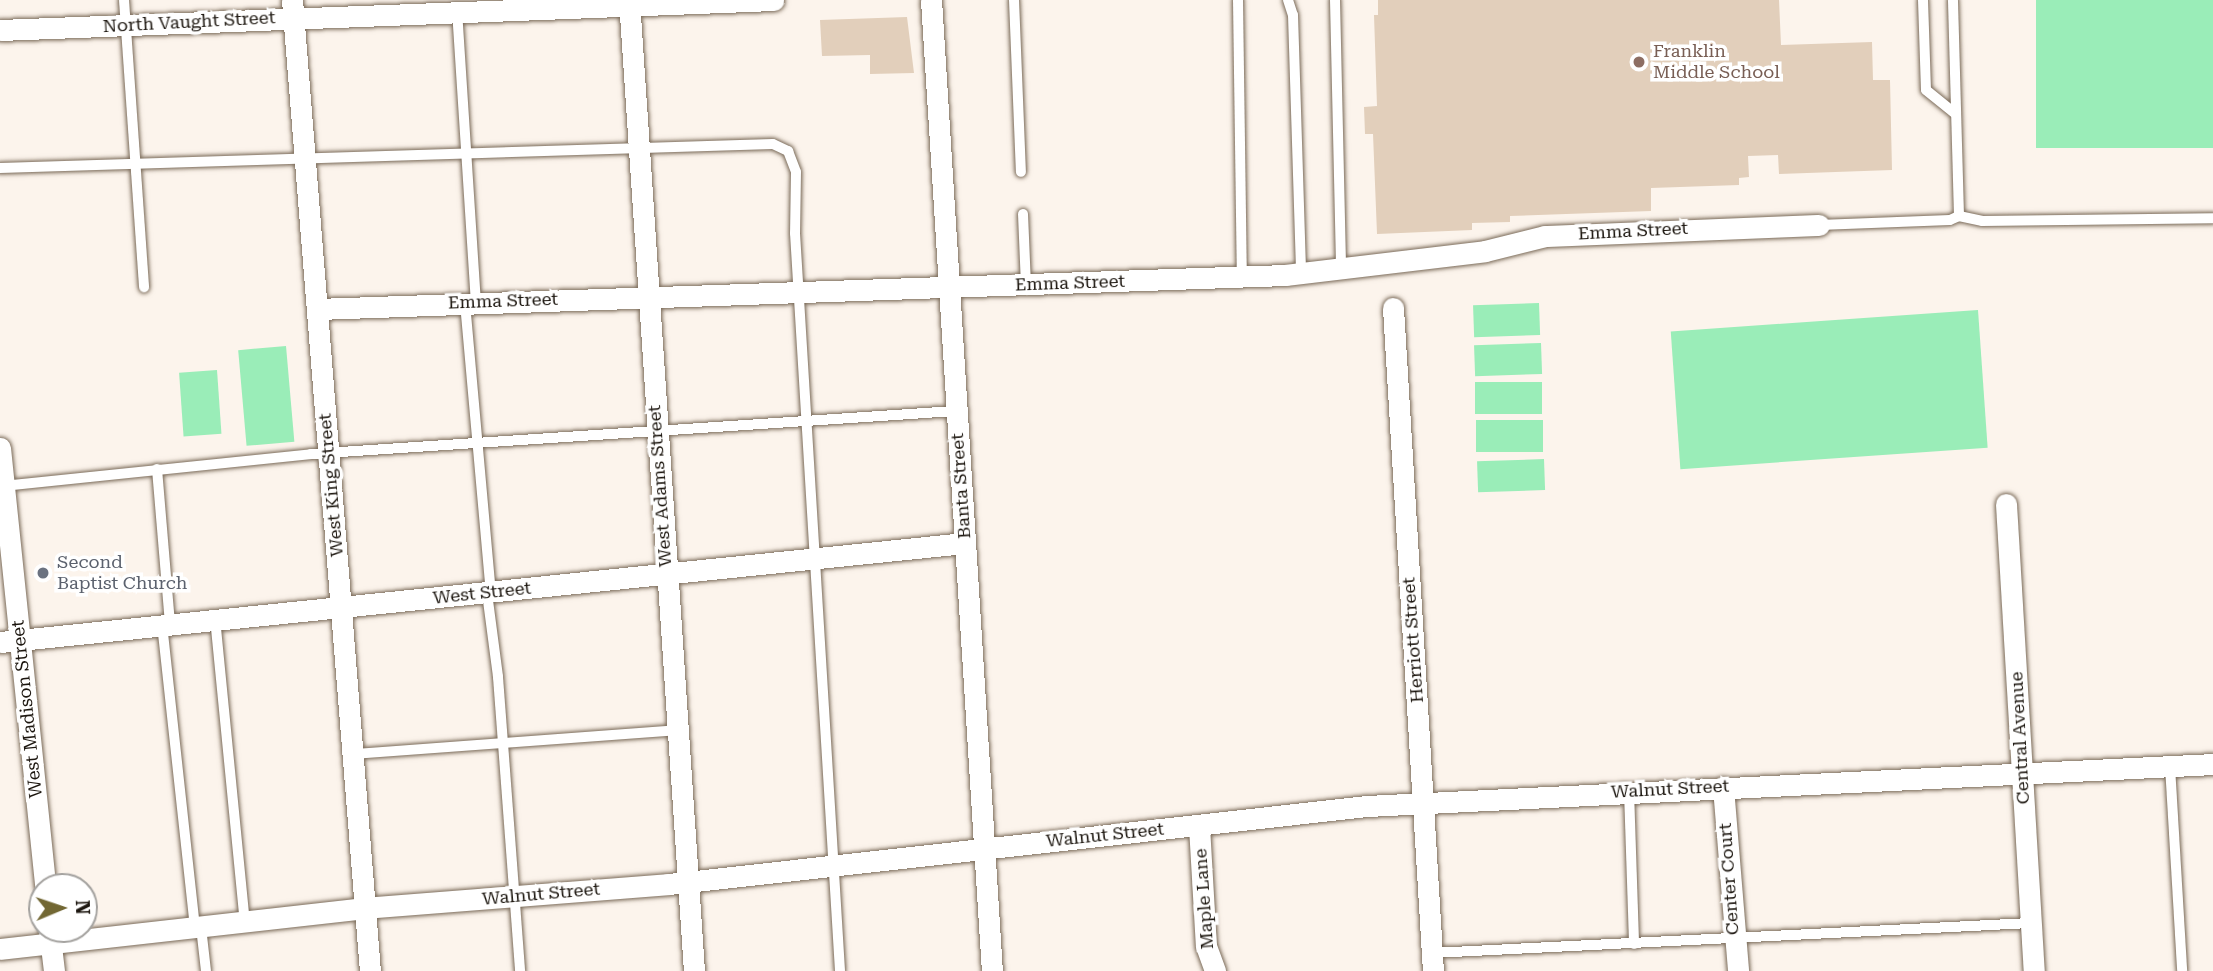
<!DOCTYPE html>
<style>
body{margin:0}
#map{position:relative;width:2213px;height:971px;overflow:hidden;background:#fcf4ec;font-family:"Roboto Serif",serif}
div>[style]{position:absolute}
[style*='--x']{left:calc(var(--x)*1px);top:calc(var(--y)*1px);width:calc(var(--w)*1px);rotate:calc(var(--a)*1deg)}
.green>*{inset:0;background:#9aedb8;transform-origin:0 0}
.building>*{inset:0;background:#e2cfbb}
.roads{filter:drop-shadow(0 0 2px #7a6a58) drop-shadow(0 0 2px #7a6a58)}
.service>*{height:10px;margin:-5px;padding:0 5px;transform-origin:5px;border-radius:5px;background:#fff}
.minor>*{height:21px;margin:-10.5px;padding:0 10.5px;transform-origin:10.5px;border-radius:10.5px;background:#fff}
.dots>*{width:19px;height:19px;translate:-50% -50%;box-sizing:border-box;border:4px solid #fff;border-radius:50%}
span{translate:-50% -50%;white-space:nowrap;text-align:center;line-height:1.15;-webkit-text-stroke:7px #fff;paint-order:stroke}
.street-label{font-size:18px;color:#1c160f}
.education-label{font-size:18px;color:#785e54}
.left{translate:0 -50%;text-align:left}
.worship-label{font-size:18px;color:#5b616d}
.north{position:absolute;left:28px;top:873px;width:70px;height:70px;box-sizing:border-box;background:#fff;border:2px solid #a4a29f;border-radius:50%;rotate:88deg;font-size:19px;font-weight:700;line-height:28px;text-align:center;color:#1c160f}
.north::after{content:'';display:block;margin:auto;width:24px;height:32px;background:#726733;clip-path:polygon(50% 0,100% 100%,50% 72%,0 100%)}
</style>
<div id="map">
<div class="green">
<i style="left:2036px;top:0;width:177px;height:148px"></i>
<i style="left:1539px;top:303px;width:32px;height:66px;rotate:88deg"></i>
<i style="left:1978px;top:310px;width:138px;height:308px;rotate:86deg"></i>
<i style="left:1541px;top:343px;width:31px;height:67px;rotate:88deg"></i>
<i style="left:286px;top:346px;width:96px;height:48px;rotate:85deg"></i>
<i style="left:217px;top:370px;width:64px;height:38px;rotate:86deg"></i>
<i style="left:1542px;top:382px;width:32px;height:67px;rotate:90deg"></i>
<i style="left:1543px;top:420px;width:32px;height:67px;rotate:90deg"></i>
<i style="left:1544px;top:459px;width:31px;height:67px;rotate:88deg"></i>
</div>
<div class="building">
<i style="clip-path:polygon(1378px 0,1779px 0,1781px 45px,1872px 42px,1873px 80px,1890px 80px,1892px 170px,1779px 174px,1778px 155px,1748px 156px,1749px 177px,1739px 178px,1739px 185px,1651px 188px,1651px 211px,1510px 216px,1510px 222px,1472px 223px,1472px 230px,1377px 234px,1373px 134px,1365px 134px,1364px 107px,1377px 106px,1374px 15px,1378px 15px)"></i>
<i style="clip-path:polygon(907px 17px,914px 73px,870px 74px,870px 55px,822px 56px,820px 20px)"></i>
</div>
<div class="roads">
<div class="service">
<i style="--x:124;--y:0;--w:288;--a:86"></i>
<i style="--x:1014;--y:0;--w:172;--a:87.7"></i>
<i style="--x:1238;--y:0;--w:277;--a:89.2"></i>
<i style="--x:1288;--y:0;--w:16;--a:72"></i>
<i style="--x:1293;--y:15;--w:258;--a:88.2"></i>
<i style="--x:1335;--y:0;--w:266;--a:88.7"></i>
<i style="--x:1923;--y:0;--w:90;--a:88.1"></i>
<i style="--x:1926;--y:90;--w:38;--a:39"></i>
<i style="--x:457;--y:10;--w:294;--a:86.3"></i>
<i style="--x:0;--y:168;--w:773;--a:-1.78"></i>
<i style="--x:773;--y:144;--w:17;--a:25"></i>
<i style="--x:788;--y:151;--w:22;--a:69"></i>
<i style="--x:796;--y:172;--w:61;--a:90.9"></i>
<i style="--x:795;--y:233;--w:739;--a:86.51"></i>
<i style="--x:1023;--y:214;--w:71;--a:87.6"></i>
<i style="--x:1959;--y:216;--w:24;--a:12"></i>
<i style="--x:1982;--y:221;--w:231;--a:-0.7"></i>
<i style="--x:1819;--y:225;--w:131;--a:-2.2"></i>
<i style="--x:1950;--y:220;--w:10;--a:-24"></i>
<i style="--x:1959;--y:216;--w:216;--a:-91.6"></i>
<i style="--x:465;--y:303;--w:291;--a:84.9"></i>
<i style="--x:157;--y:469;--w:155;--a:85.2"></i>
<i style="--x:3;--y:486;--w:310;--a:-5.9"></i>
<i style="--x:311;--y:454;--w:645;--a:-3.82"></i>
<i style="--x:487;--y:593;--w:85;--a:82.5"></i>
<i style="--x:498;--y:677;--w:295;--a:85.7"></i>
<i style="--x:215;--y:618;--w:305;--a:84.4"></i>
<i style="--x:162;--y:624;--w:306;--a:83.8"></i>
<i style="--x:354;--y:754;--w:325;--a:-4.2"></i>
<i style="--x:2170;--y:766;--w:205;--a:86.6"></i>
<i style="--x:1629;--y:791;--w:153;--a:88.1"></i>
<i style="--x:201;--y:927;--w:44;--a:83.5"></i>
<i style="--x:1432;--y:953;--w:600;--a:-2.87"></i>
</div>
<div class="minor">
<i style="--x:292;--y:0;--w:974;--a:85.41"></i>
<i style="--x:629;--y:0;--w:973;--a:86.17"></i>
<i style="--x:931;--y:0;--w:973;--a:86.41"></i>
<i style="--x:0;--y:30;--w:774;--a:-2.22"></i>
<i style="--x:1393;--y:308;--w:664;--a:86.55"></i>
<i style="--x:317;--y:309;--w:969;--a:-2.01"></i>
<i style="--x:1285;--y:275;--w:201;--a:-6.8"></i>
<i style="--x:1485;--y:251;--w:62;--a:-14"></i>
<i style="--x:1545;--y:236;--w:274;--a:-2.3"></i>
<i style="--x:0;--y:448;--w:441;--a:84.1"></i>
<i style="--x:2006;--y:504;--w:468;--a:86.6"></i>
<i style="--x:0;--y:642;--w:970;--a:-5.86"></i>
<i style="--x:1723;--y:787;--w:185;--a:85.3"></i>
<i style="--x:1199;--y:826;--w:120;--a:86.7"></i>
<i style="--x:1206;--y:946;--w:27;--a:70"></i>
<i style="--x:49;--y:929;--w:42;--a:83.2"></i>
<i style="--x:0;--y:949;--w:366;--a:-6.4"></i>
<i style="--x:364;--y:908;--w:306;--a:-4.5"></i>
<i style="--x:669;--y:884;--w:702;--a:-6.38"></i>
<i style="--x:1367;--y:806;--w:847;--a:-2.84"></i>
</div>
</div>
<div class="dots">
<i style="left:1639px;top:62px;background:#8d6e63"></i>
<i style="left:43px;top:573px;background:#6b7280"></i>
</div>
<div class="street-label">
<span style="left:189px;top:22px;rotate:-3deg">North Vaught Street</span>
<span style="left:1633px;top:231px;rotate:-3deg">Emma Street</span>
<span style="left:1070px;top:283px;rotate:-2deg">Emma Street</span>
<span style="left:503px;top:301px;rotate:-2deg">Emma Street</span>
<span style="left:331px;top:485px;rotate:-95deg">West King Street</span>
<span style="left:660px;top:486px;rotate:-94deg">West Adams Street</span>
<span style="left:961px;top:486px;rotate:-94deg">Banta Street</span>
<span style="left:482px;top:593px;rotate:-6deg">West Street</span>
<span style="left:1413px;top:640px;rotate:-94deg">Herriott Street</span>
<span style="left:27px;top:709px;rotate:-96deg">West Madison Street</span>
<span style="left:2020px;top:738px;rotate:-93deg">Central Avenue</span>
<span style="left:1670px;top:789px;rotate:-3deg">Walnut Street</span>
<span style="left:1105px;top:835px;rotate:-6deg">Walnut Street</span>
<span style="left:1729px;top:879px;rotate:-94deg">Center Court</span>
<span style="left:541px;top:894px;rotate:-5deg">Walnut Street</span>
<span style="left:1204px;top:899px;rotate:-94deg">Maple Lane</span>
</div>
<div class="education-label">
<span class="left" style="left:1653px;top:62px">Franklin<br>Middle School</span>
</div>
<div class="worship-label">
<span class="left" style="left:57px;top:573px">Second<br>Baptist Church</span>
</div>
<div class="north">N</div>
</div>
